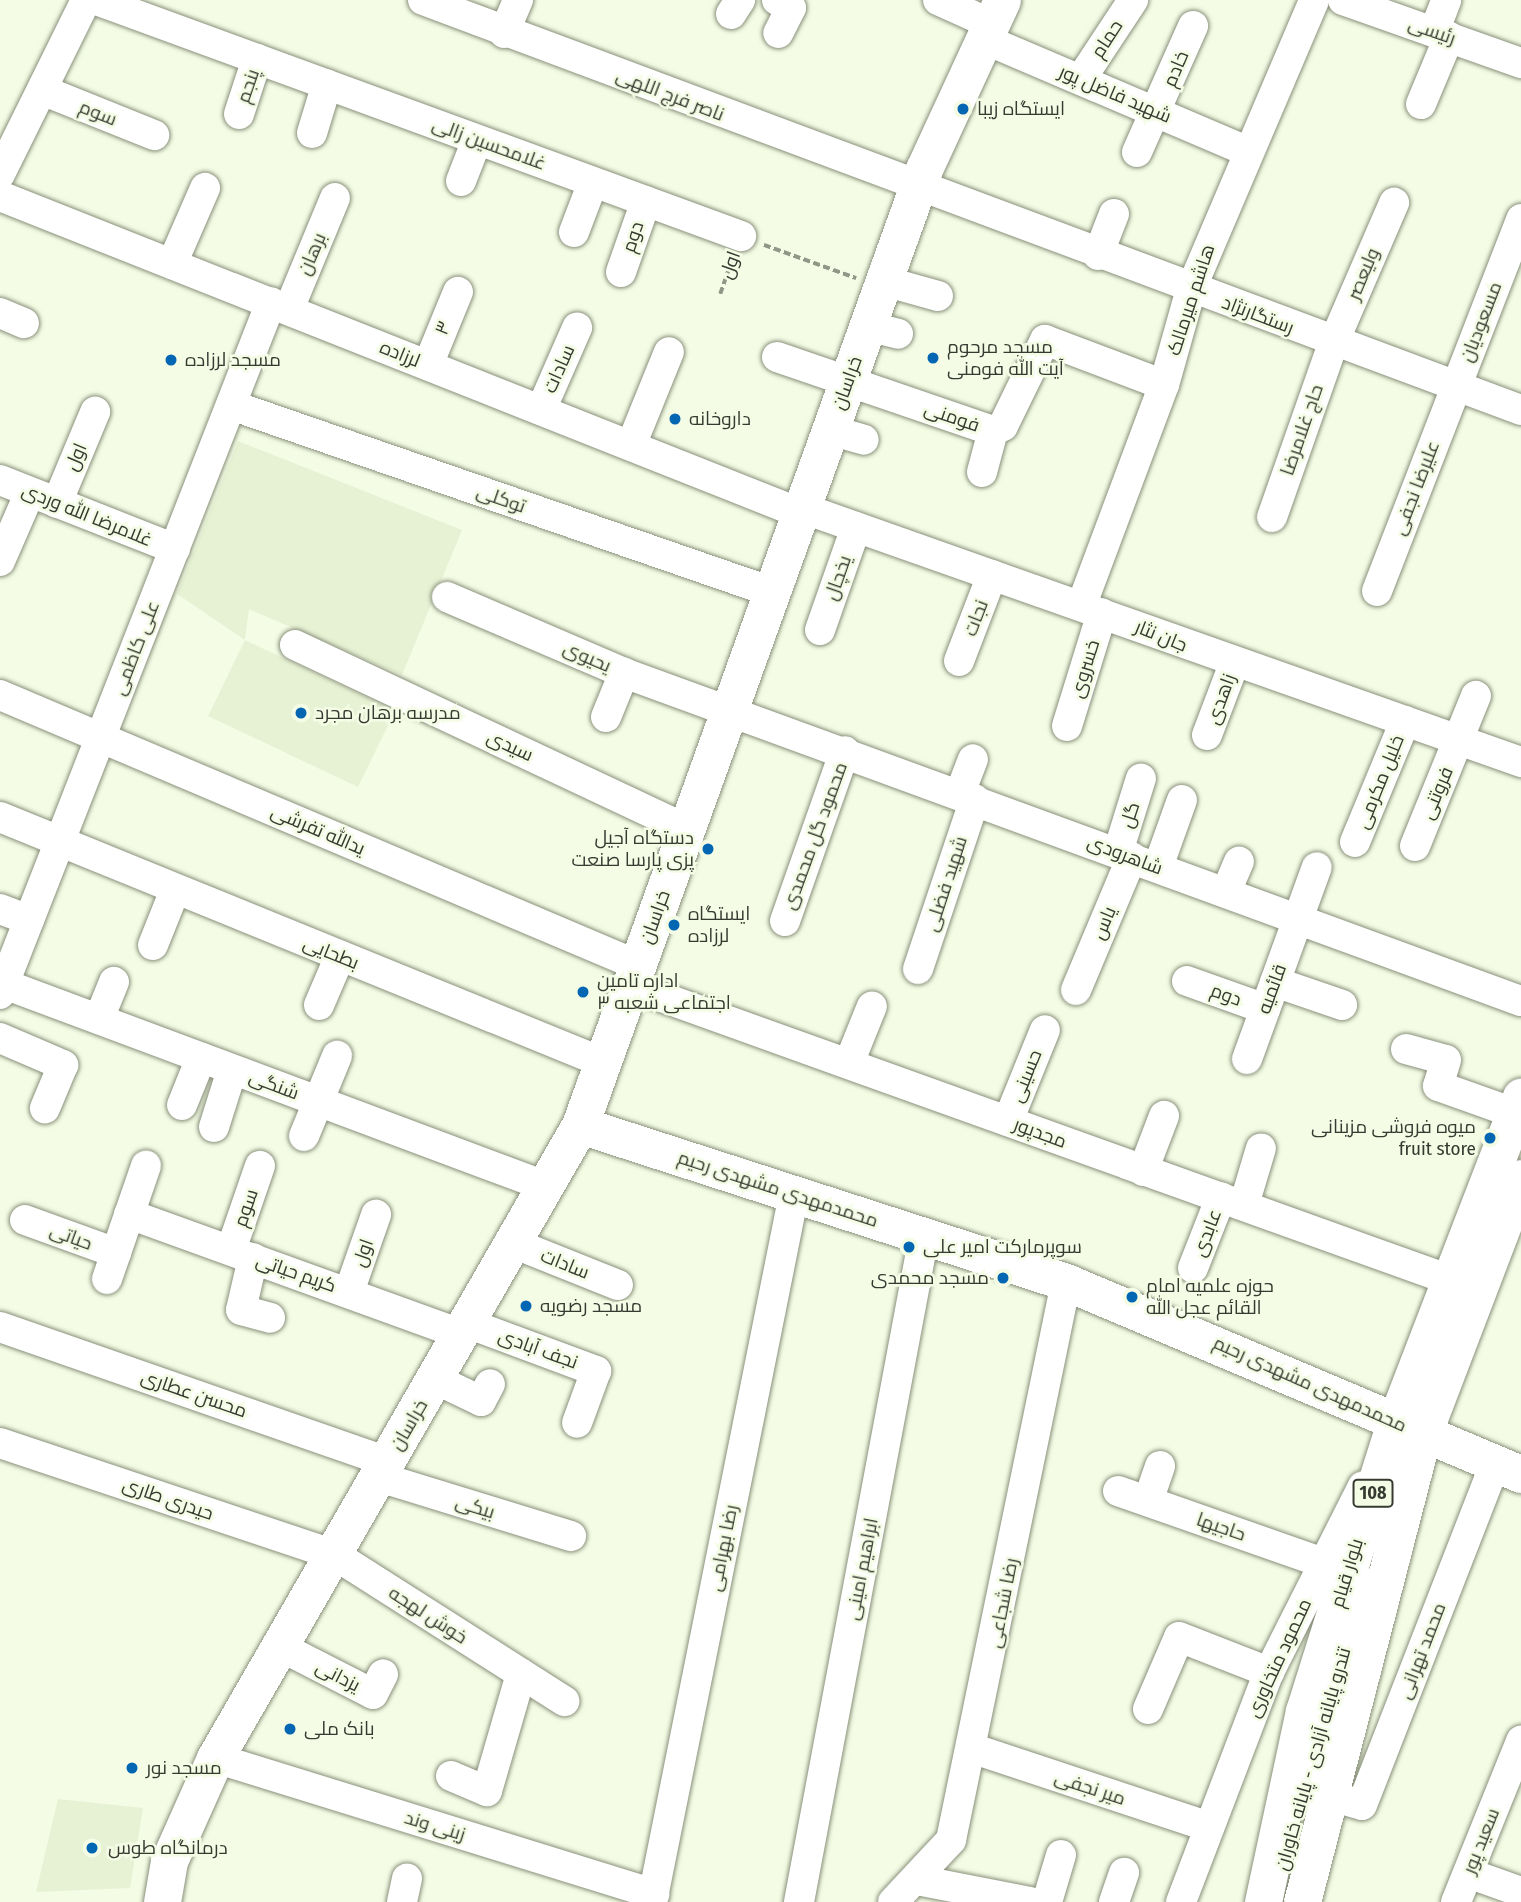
<!DOCTYPE html>
<meta charset="utf-8">
<style>
body{margin:0}
#map{position:relative;width:1521px;height:1902px;overflow:hidden;background:#f4fce5;font-family:"Fira Sans Condensed",Cairo,sans-serif}
div>[style]{position:absolute}
[style*='--x']{left:calc(var(--x)*1px);top:calc(var(--y)*1px);width:calc(var(--w)*1px);rotate:calc(var(--a)*1deg)}
.built>*{inset:0;background:#e7f2d4}
.path>*{height:3.5px;margin-top:-1.75px;transform-origin:0;background:repeating-linear-gradient(90deg,#919687 0 7px,transparent 0 10.5px)}
.roads{filter:drop-shadow(0 0 2px #89907b) drop-shadow(0 0 2px #89907b)}
.minor>*{height:30px;margin:-15px;padding:0 15px;transform-origin:15px;border-radius:15px;background:#fff}
.major>*{height:37px;margin:-18.5px;padding:0 18.5px;transform-origin:18.5px;border-radius:18.5px;background:#fff}
.dots>*{width:19px;height:19px;translate:-50% -50%;box-sizing:border-box;border:4px solid #f4fce5;border-radius:50%}
span{translate:-50% -50%;white-space:nowrap;text-align:center;line-height:1.15;-webkit-text-stroke:5px #f4fce5;paint-order:stroke}
.shield-label span{padding:2px 5px;background:#f4fce5;border:2px solid;border-radius:5px;-webkit-text-stroke-width:0}
.shield-label{font-size:18px;color:#373a31;font-weight:700}
.street-label{font-size:19px;color:#373a31}
.poi-label{font-size:19px;color:#373a31}
.left{translate:0 -50%;text-align:left}
.right{translate:-100% -50%;text-align:right}
</style>
<div id="map">
<div class="built">
<i style="clip-path:polygon(238px 441px,462px 530px,402px 675px,249px 609px,245px 640px,395px 711px,358px 787px,208px 716px,245px 640px,177px 594px)"></i>
<i style="clip-path:polygon(58px 1799px,143px 1808px,130px 1888px,36px 1892px)"></i>
</div>
<div class="path">
<i style="--x:764;--y:245;--w:98;--a:19.7"></i>
<i style="--x:720;--y:294;--w:36;--a:-71"></i>
</div>
<div class="roads">
<div class="minor">
<i style="--x:96;--y:0;--w:687;--a:20.1"></i>
<i style="--x:423;--y:0;--w:1172;--a:20.48"></i>
<i style="--x:777;--y:0;--w:16;--a:30"></i>
<i style="--x:791;--y:8;--w:28;--a:117"></i>
<i style="--x:938;--y:0;--w:58;--a:24.4"></i>
<i style="--x:1343;--y:0;--w:189;--a:19.5"></i>
<i style="--x:731;--y:14;--w:17;--a:-57"></i>
<i style="--x:1434;--y:32;--w:34;--a:-69"></i>
<i style="--x:504;--y:33;--w:36;--a:-67"></i>
<i style="--x:984;--y:39;--w:285;--a:23.1"></i>
<i style="--x:1081;--y:79;--w:95;--a:-56.6"></i>
<i style="--x:42;--y:90;--w:121;--a:21.9"></i>
<i style="--x:1421;--y:104;--w:73;--a:-67.3"></i>
<i style="--x:239;--y:114;--w:58;--a:-71.9"></i>
<i style="--x:312;--y:133;--w:51;--a:-73"></i>
<i style="--x:1137;--y:152;--w:138;--a:-66"></i>
<i style="--x:0;--y:174;--w:194;--a:-63.7"></i>
<i style="--x:461;--y:181;--w:44;--a:-68.7"></i>
<i style="--x:0;--y:196;--w:861;--a:21.62"></i>
<i style="--x:574;--y:232;--w:53;--a:-69.2"></i>
<i style="--x:1098;--y:255;--w:44;--a:-68.7"></i>
<i style="--x:172;--y:264;--w:83;--a:-66.5"></i>
<i style="--x:621;--y:272;--w:75;--a:-70.6"></i>
<i style="--x:884;--y:281;--w:56;--a:15.5"></i>
<i style="--x:289;--y:309;--w:120;--a:-67.5"></i>
<i style="--x:0;--y:313;--w:26;--a:23"></i>
<i style="--x:867;--y:326;--w:32;--a:14"></i>
<i style="--x:777;--y:357;--w:228;--a:18.9"></i>
<i style="--x:993;--y:431;--w:11;--a:-27"></i>
<i style="--x:1003;--y:426;--w:96;--a:-64"></i>
<i style="--x:1045;--y:340;--w:127;--a:20.7"></i>
<i style="--x:428;--y:365;--w:79;--a:-67.7"></i>
<i style="--x:231;--y:405;--w:572;--a:19.07"></i>
<i style="--x:541;--y:410;--w:90;--a:-66.3"></i>
<i style="--x:830;--y:430;--w:35;--a:16"></i>
<i style="--x:632;--y:443;--w:98;--a:-67.9"></i>
<i style="--x:982;--y:472;--w:42;--a:-75"></i>
<i style="--x:0;--y:480;--w:188;--a:21.5"></i>
<i style="--x:57;--y:503;--w:99;--a:-67.3"></i>
<i style="--x:802;--y:508;--w:763;--a:19.46"></i>
<i style="--x:1272;--y:517;--w:183;--a:-70.6"></i>
<i style="--x:1333;--y:344;--w:154;--a:-66.6"></i>
<i style="--x:0;--y:561;--w:75;--a:-66.5"></i>
<i style="--x:1377;--y:591;--w:399;--a:-68.8"></i>
<i style="--x:447;--y:597;--w:193;--a:23.2"></i>
<i style="--x:624;--y:673;--w:955;--a:20.09"></i>
<i style="--x:1082;--y:604;--w:234;--a:-69.5"></i>
<i style="--x:1164;--y:385;--w:100;--a:-74.3"></i>
<i style="--x:1191;--y:289;--w:314;--a:-66.9"></i>
<i style="--x:820;--y:630;--w:109;--a:-70.7"></i>
<i style="--x:295;--y:645;--w:432;--a:25.2"></i>
<i style="--x:959;--y:661;--w:92;--a:-69"></i>
<i style="--x:0;--y:695;--w:692;--a:22.97"></i>
<i style="--x:606;--y:717;--w:48;--a:-67.8"></i>
<i style="--x:1067;--y:726;--w:118;--a:-72.8"></i>
<i style="--x:1207;--y:735;--w:76;--a:-69.2"></i>
<i style="--x:960;--y:793;--w:36;--a:-69"></i>
<i style="--x:0;--y:817;--w:650;--a:22.15"></i>
<i style="--x:1355;--y:842;--w:131;--a:-67.5"></i>
<i style="--x:1415;--y:846;--w:162;--a:-67.9"></i>
<i style="--x:1118;--y:852;--w:77;--a:-72.7"></i>
<i style="--x:1158;--y:867;--w:71;--a:-70.3"></i>
<i style="--x:1226;--y:892;--w:33;--a:-67"></i>
<i style="--x:0;--y:909;--w:31;--a:21"></i>
<i style="--x:785;--y:921;--w:180;--a:-70.6"></i>
<i style="--x:153;--y:945;--w:59;--a:-68.2"></i>
<i style="--x:918;--y:969;--w:179;--a:-71.5"></i>
<i style="--x:1187;--y:981;--w:83;--a:19.7"></i>
<i style="--x:1275;--y:982;--w:71;--a:18.9"></i>
<i style="--x:4;--y:984;--w:577;--a:20.47"></i>
<i style="--x:631;--y:986;--w:870;--a:19.75"></i>
<i style="--x:1076;--y:990;--w:144;--a:-67.2"></i>
<i style="--x:0;--y:994;--w:743;--a:-68.61"></i>
<i style="--x:319;--y:1005;--w:53;--a:-66.8"></i>
<i style="--x:99;--y:1019;--w:40;--a:-68"></i>
<i style="--x:0;--y:1038;--w:69;--a:23.2"></i>
<i style="--x:63;--y:1065;--w:47;--a:112.7"></i>
<i style="--x:1406;--y:1049;--w:41;--a:15.4"></i>
<i style="--x:1446;--y:1060;--w:27;--a:107"></i>
<i style="--x:1438;--y:1086;--w:81;--a:19.6"></i>
<i style="--x:1247;--y:1059;--w:204;--a:-70"></i>
<i style="--x:849;--y:1063;--w:61;--a:-68"></i>
<i style="--x:182;--y:1105;--w:51;--a:-68"></i>
<i style="--x:1008;--y:1121;--w:98;--a:-67.9"></i>
<i style="--x:214;--y:1127;--w:60;--a:-72.5"></i>
<i style="--x:304;--y:1136;--w:87;--a:-67.6"></i>
<i style="--x:1143;--y:1171;--w:59;--a:-69.1"></i>
<i style="--x:1244;--y:1205;--w:59;--a:-73.4"></i>
<i style="--x:129;--y:1214;--w:353;--a:19.9"></i>
<i style="--x:25;--y:1220;--w:97;--a:19.9"></i>
<i style="--x:513;--y:1243;--w:113;--a:21.8"></i>
<i style="--x:231;--y:1250;--w:89;--a:-71"></i>
<i style="--x:253;--y:1258;--w:53;--a:103"></i>
<i style="--x:241;--y:1310;--w:30;--a:15"></i>
<i style="--x:1193;--y:1268;--w:76;--a:-68.5"></i>
<i style="--x:107;--y:1279;--w:120;--a:-71"></i>
<i style="--x:349;--y:1292;--w:82;--a:-70.7"></i>
<i style="--x:467;--y:1323;--w:138;--a:20.4"></i>
<i style="--x:596;--y:1371;--w:55;--a:110.1"></i>
<i style="--x:0;--y:1327;--w:411;--a:19.2"></i>
<i style="--x:435;--y:1379;--w:51;--a:25.6"></i>
<i style="--x:481;--y:1401;--w:19;--a:-62"></i>
<i style="--x:0;--y:1443;--w:353;--a:18.5"></i>
<i style="--x:335;--y:1555;--w:272;--a:32.5"></i>
<i style="--x:379;--y:1477;--w:201;--a:17.1"></i>
<i style="--x:1118;--y:1491;--w:218;--a:19.3"></i>
<i style="--x:1148;--y:1501;--w:37;--a:-71"></i>
<i style="--x:283;--y:1648;--w:101;--a:27.1"></i>
<i style="--x:373;--y:1694;--w:22;--a:-63"></i>
<i style="--x:1148;--y:1709;--w:78;--a:-66.7"></i>
<i style="--x:1179;--y:1637;--w:97;--a:21.3"></i>
<i style="--x:974;--y:1749;--w:245;--a:18.3"></i>
<i style="--x:215;--y:1758;--w:460;--a:17.2"></i>
<i style="--x:451;--y:1776;--w:39;--a:23"></i>
<i style="--x:487;--y:1791;--w:122;--a:-73.8"></i>
<i style="--x:1307;--y:1777;--w:203;--a:-74"></i>
<i style="--x:1327;--y:1795;--w:36;--a:16"></i>
<i style="--x:1362;--y:1805;--w:367;--a:-68.7"></i>
<i style="--x:1468;--y:1873;--w:56;--a:19.7"></i>
<i style="--x:917;--y:1880;--w:115;--a:11"></i>
<i style="--x:402;--y:1902;--w:24;--a:-78"></i>
<i style="--x:652;--y:1902;--w:722;--a:-78.66"></i>
<i style="--x:799;--y:1902;--w:678;--a:-79.37"></i>
<i style="--x:893;--y:1902;--w:85;--a:-46.9"></i>
<i style="--x:951;--y:1840;--w:570;--a:-78.35"></i>
<i style="--x:1047;--y:1902;--w:49;--a:-73.4"></i>
<i style="--x:1114;--y:1902;--w:31;--a:-71"></i>
<i style="--x:1181;--y:1902;--w:246;--a:-69.1"></i>
<i style="--x:1269;--y:1672;--w:208;--a:-63.2"></i>
<i style="--x:1456;--y:1902;--w:174;--a:-68"></i>
</div>
<div class="major">
<i style="--x:580;--y:1125;--w:511;--a:17.9"></i>
<i style="--x:1066;--y:1282;--w:494;--a:22.9"></i>
<i style="--x:162;--y:1902;--w:42;--a:-80.3"></i>
<i style="--x:169;--y:1861;--w:113;--a:-65.9"></i>
<i style="--x:215;--y:1758;--w:731;--a:-60.03"></i>
<i style="--x:580;--y:1125;--w:1016;--a:-70.21"></i>
<i style="--x:924;--y:169;--w:186;--a:-65.2"></i>
<i style="--x:1263;--y:1902;--w:195;--a:-77.9"></i>
<i style="--x:1304;--y:1711;--w:302;--a:-72.5"></i>
<i style="--x:1395;--y:1423;--w:350;--a:-68.9"></i>
<i style="--x:1302;--y:1902;--w:483;--a:-75.5"></i>
<i style="--x:1423;--y:1434;--w:274;--a:-69.1"></i>
</div>
</div>
<div class="dots">
<i style="left:963px;top:109px;background:#0366b3"></i>
<i style="left:933px;top:358px;background:#0366b3"></i>
<i style="left:171px;top:360px;background:#0366b3"></i>
<i style="left:675px;top:419px;background:#0366b3"></i>
<i style="left:301px;top:713px;background:#0366b3"></i>
<i style="left:708px;top:849px;background:#0366b3"></i>
<i style="left:674px;top:925px;background:#0366b3"></i>
<i style="left:583px;top:992px;background:#0366b3"></i>
<i style="left:1490px;top:1138px;background:#0366b3"></i>
<i style="left:909px;top:1247px;background:#0366b3"></i>
<i style="left:1003px;top:1278px;background:#0366b3"></i>
<i style="left:1132px;top:1297px;background:#0366b3"></i>
<i style="left:526px;top:1306px;background:#0366b3"></i>
<i style="left:290px;top:1729px;background:#0366b3"></i>
<i style="left:132px;top:1768px;background:#0366b3"></i>
<i style="left:92px;top:1848px;background:#0366b3"></i>
</div>
<div class="shield-label">
<span style="left:1373px;top:1493px">108</span>
</div>
<div class="street-label">
<span style="left:1432px;top:31px;rotate:19deg">رئیسی</span>
<span style="left:1107px;top:39px;rotate:-57deg">حمام</span>
<span style="left:1176px;top:69px;rotate:-67deg">خادم</span>
<span style="left:248px;top:86px;rotate:-71deg">پنجم</span>
<span style="left:1115px;top:94px;rotate:23deg">شهید فاضل پور</span>
<span style="left:670px;top:95px;rotate:21deg">ناصر فرج اللهی</span>
<span style="left:98px;top:113px;rotate:22deg">سوم</span>
<span style="left:489px;top:144px;rotate:20deg">غلامحسین زالی</span>
<span style="left:633px;top:237px;rotate:-71deg">دوم</span>
<span style="left:312px;top:254px;rotate:-67deg">برهان</span>
<span style="left:730px;top:265px;rotate:-70deg">اول</span>
<span style="left:1363px;top:274px;rotate:-67deg">ولیعصر</span>
<span style="left:1191px;top:300px;rotate:-72deg">هاشم میرمالک</span>
<span style="left:1258px;top:315px;rotate:21deg">رستگارنژاد</span>
<span style="left:1481px;top:322px;rotate:-69deg">مسعودیان</span>
<span style="left:443px;top:328px;rotate:-68deg">۳</span>
<span style="left:400px;top:354px;rotate:22deg">لرزاده</span>
<span style="left:559px;top:369px;rotate:-66deg">سادات</span>
<span style="left:847px;top:383px;rotate:-70deg">خراسان</span>
<span style="left:952px;top:417px;rotate:19deg">فومنی</span>
<span style="left:1302px;top:430px;rotate:-71deg">حاج غلامرضا</span>
<span style="left:76px;top:457px;rotate:-67deg">اول</span>
<span style="left:1416px;top:488px;rotate:-69deg">علیرضا نجفی</span>
<span style="left:501px;top:499px;rotate:19deg">توکلی</span>
<span style="left:87px;top:515px;rotate:22deg">غلامرضا الله وردی</span>
<span style="left:838px;top:578px;rotate:-71deg">یخچال</span>
<span style="left:976px;top:618px;rotate:-69deg">نجات</span>
<span style="left:1161px;top:636px;rotate:22deg">جان نثار</span>
<span style="left:136px;top:648px;rotate:-69deg">علی کاظمی</span>
<span style="left:587px;top:657px;rotate:23deg">یحیوی</span>
<span style="left:1085px;top:669px;rotate:-73deg">خسروی</span>
<span style="left:1221px;top:699px;rotate:-70deg">زاهدی</span>
<span style="left:510px;top:746px;rotate:25deg">سیدی</span>
<span style="left:1380px;top:782px;rotate:-68deg">خلیل مکرمی</span>
<span style="left:1437px;top:793px;rotate:-67deg">فروتنی</span>
<span style="left:1130px;top:815px;rotate:-72deg">گل</span>
<span style="left:318px;top:830px;rotate:23deg">یدالله تفرشی</span>
<span style="left:815px;top:836px;rotate:-70deg">محمود گل محمدی</span>
<span style="left:1125px;top:855px;rotate:21deg">شاهرودی</span>
<span style="left:946px;top:884px;rotate:-72deg">شهید فضلی</span>
<span style="left:655px;top:917px;rotate:-70deg">خراسان</span>
<span style="left:1104px;top:923px;rotate:-67deg">یاس</span>
<span style="left:331px;top:953px;rotate:22deg">بطحایی</span>
<span style="left:1272px;top:989px;rotate:-70deg">قائمیه</span>
<span style="left:1226px;top:995px;rotate:20deg">دوم</span>
<span style="left:1026px;top:1076px;rotate:-68deg">حسینی</span>
<span style="left:274px;top:1085px;rotate:21deg">شنگی</span>
<span style="left:1040px;top:1133px;rotate:20deg">مجدپور</span>
<span style="left:778px;top:1189px;rotate:18deg">محمدمهدی مشهدی رحیم</span>
<span style="left:246px;top:1208px;rotate:-71deg">سوم</span>
<span style="left:1207px;top:1233px;rotate:-69deg">عابدی</span>
<span style="left:71px;top:1237px;rotate:20deg">حیاتی</span>
<span style="left:363px;top:1253px;rotate:-71deg">اول</span>
<span style="left:565px;top:1264px;rotate:22deg">سادات</span>
<span style="left:296px;top:1273px;rotate:19deg">کریم حیاتی</span>
<span style="left:538px;top:1349px;rotate:20deg">نجف آبادی</span>
<span style="left:1310px;top:1384px;rotate:24deg">محمدمهدی مشهدی رحیم</span>
<span style="left:194px;top:1394px;rotate:19deg">محسن عطاری</span>
<span style="left:409px;top:1425px;rotate:-60deg">خراسان</span>
<span style="left:168px;top:1499px;rotate:19deg">حیدری طاری</span>
<span style="left:475px;top:1507px;rotate:17deg">بیکی</span>
<span style="left:1221px;top:1527px;rotate:19deg">حاجیها</span>
<span style="left:723px;top:1548px;rotate:-79deg">رضا بهرامی</span>
<span style="left:862px;top:1569px;rotate:-79deg">ابراهیم امینی</span>
<span style="left:1347px;top:1573px;rotate:-73deg">بلوار قیام</span>
<span style="left:1003px;top:1603px;rotate:-79deg">رضا شجاعی</span>
<span style="left:428px;top:1615px;rotate:33deg">خوش لهجه</span>
<span style="left:1422px;top:1651px;rotate:-69deg">محمد تهرانی</span>
<span style="left:1279px;top:1658px;rotate:-65deg">محمود متخاوری</span>
<span style="left:338px;top:1676px;rotate:27deg">یزدانی</span>
<span style="left:1313px;top:1759px;rotate:-74deg">تندرو پایانه آزادی - پایانه خاوران</span>
<span style="left:1090px;top:1788px;rotate:18deg">میر نجفی</span>
<span style="left:435px;top:1826px;rotate:17deg">زینی وند</span>
<span style="left:1481px;top:1841px;rotate:-68deg">سعید پور</span>
</div>
<div class="poi-label">
<span class="left" style="left:977px;top:109px">ایستگاه زیبا</span>
<span class="left" style="left:947px;top:358px">مسجد مرحوم<br>آیت الله فومنی</span>
<span class="left" style="left:185px;top:360px">مسجد لرزاده</span>
<span class="left" style="left:689px;top:419px">داروخانه</span>
<span class="left" style="left:315px;top:713px">مدرسه برهان مجرد</span>
<span class="right" style="left:694px;top:849px">دستگاه آجیل<br>پزی پارسا صنعت</span>
<span class="left" style="left:688px;top:925px">ایستگاه<br>لرزاده</span>
<span class="left" style="left:597px;top:992px">اداره تامین<br>اجتماعی شعبه ۳</span>
<span class="right" style="left:1476px;top:1138px">میوه فروشی مزینانی<br>fruit store</span>
<span class="left" style="left:923px;top:1247px">سوپرمارکت امیر علی</span>
<span class="right" style="left:989px;top:1278px">مسجد محمدی</span>
<span class="left" style="left:1146px;top:1297px">حوزه علمیه امام<br>القائم عجل الله</span>
<span class="left" style="left:540px;top:1306px">مسجد رضویه</span>
<span class="left" style="left:304px;top:1729px">بانک ملی</span>
<span class="left" style="left:146px;top:1768px">مسجد نور</span>
<span class="left" style="left:108px;top:1848px">درمانگاه طوس</span>
</div>
</div>
